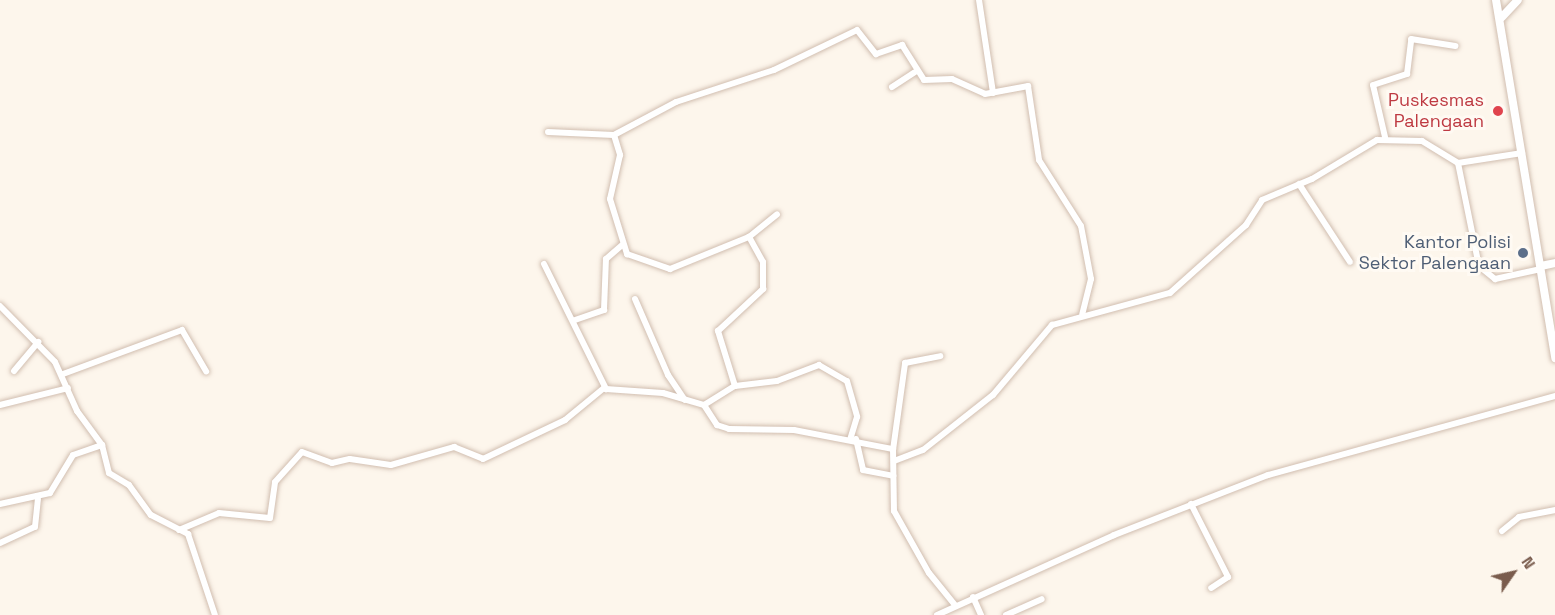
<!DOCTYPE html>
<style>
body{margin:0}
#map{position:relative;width:1555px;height:615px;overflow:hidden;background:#fdf6ec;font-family:"Space Grotesk",sans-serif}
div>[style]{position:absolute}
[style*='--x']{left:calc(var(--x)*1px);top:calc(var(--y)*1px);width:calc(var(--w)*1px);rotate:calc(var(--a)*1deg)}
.roads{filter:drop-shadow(0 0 2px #d1beb0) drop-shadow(0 0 2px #d1beb0)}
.minor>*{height:6px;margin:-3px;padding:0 3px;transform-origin:3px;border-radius:3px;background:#fff}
.tertiary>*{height:8px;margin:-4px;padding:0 4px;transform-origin:4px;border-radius:4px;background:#fff}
.dots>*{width:16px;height:16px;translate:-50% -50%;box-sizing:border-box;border:3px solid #fffaf3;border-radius:50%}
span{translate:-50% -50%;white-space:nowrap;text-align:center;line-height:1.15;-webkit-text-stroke:6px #fffaf3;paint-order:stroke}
.health-label{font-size:18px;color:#be3a42}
.right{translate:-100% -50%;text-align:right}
.service-label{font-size:18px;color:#4e5e75}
.north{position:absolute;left:1483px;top:543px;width:60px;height:60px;-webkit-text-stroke:4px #fffaf3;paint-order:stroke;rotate:56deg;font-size:16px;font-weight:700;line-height:24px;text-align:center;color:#7a5c4d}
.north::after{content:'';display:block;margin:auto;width:21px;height:27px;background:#7a5c4d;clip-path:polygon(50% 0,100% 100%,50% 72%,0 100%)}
</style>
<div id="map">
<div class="roads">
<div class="minor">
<i style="--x:979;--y:0;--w:94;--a:81.4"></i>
<i style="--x:892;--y:87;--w:27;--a:-33"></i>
<i style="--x:548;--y:132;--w:66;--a:2.6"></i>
<i style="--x:614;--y:135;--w:70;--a:-28"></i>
<i style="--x:676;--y:102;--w:103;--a:-18.1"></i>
<i style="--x:774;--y:70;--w:92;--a:-25.7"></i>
<i style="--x:857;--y:30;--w:31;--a:52"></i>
<i style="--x:876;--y:54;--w:28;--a:-19"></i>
<i style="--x:902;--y:45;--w:41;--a:57.8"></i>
<i style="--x:924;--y:80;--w:28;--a:-2"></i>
<i style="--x:952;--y:79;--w:36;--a:24"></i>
<i style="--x:985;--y:94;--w:44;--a:-10.5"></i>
<i style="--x:1028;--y:86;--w:75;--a:81.5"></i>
<i style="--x:1039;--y:160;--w:78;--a:57.5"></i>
<i style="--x:1081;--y:226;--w:54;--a:79.3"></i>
<i style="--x:1091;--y:279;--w:36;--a:104"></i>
<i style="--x:614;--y:135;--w:21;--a:73"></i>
<i style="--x:620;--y:155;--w:45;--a:102.8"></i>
<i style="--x:610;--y:199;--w:58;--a:72.8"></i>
<i style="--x:627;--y:254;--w:46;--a:19.2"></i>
<i style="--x:670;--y:269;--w:85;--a:-22.1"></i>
<i style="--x:1385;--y:137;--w:53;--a:-103"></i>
<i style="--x:1373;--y:85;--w:36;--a:-18"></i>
<i style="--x:1407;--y:74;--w:35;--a:-83"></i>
<i style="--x:1411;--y:39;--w:45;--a:9"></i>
<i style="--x:1458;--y:163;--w:105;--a:78.5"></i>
<i style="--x:1479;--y:266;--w:21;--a:39"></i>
<i style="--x:1495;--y:279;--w:47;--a:-12.3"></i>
<i style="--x:1299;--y:184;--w:93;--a:56.8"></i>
<i style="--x:544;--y:264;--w:140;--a:63.6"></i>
<i style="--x:606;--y:389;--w:57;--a:4"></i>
<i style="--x:663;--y:393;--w:43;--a:16.3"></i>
<i style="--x:704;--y:405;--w:24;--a:57"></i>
<i style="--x:717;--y:425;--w:13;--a:18"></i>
<i style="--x:729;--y:429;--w:65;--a:0.9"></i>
<i style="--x:794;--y:430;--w:101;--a:10.9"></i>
<i style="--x:893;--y:449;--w:62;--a:89.1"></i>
<i style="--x:894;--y:511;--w:71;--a:60.6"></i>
<i style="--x:929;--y:573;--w:41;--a:50.9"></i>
<i style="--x:635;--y:299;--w:83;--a:66.5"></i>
<i style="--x:668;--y:375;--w:30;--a:56"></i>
<i style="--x:0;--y:306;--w:78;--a:45.5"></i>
<i style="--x:55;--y:362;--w:54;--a:65.8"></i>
<i style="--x:77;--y:411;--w:42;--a:53.7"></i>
<i style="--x:102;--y:445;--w:29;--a:76"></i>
<i style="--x:109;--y:473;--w:23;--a:31"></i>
<i style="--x:129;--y:485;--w:37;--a:54"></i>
<i style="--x:151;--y:515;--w:42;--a:27.2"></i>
<i style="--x:188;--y:534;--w:85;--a:71.6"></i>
<i style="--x:575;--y:320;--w:31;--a:-19"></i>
<i style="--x:604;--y:310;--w:51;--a:-87.8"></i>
<i style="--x:606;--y:259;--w:21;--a:-41"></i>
<i style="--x:14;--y:371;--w:38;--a:-50"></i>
<i style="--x:63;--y:374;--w:127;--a:-20.3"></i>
<i style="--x:182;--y:330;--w:48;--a:59.7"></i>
<i style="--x:735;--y:386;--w:58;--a:-107.2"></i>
<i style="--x:718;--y:331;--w:62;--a:-43"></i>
<i style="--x:763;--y:289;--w:27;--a:-90"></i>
<i style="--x:763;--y:262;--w:29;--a:-119"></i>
<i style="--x:749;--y:237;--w:36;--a:-39"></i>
<i style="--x:0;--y:405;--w:70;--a:-14"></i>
<i style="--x:704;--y:405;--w:36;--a:-32"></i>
<i style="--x:735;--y:386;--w:42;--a:-6.8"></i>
<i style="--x:777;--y:381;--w:45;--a:-20.9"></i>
<i style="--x:819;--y:365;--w:32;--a:30"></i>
<i style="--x:847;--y:381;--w:37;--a:74"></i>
<i style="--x:857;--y:417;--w:24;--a:107"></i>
<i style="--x:856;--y:439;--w:32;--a:77"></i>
<i style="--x:863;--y:470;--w:31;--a:11"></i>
<i style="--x:893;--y:450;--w:88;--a:-82.1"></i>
<i style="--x:905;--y:363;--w:36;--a:-11"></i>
<i style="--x:894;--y:461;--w:31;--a:-21"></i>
<i style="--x:923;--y:450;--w:89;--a:-38.2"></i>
<i style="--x:993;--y:395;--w:92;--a:-49.9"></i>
<i style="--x:1052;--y:325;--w:122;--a:-15.2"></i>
<i style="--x:1170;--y:293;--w:102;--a:-41.8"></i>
<i style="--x:1246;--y:225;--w:30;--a:-57"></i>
<i style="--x:1262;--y:200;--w:54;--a:-22.8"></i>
<i style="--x:1312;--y:179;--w:76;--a:-31"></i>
<i style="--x:1377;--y:140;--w:45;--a:1.3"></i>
<i style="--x:1422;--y:141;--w:42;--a:31.4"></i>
<i style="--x:1458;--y:163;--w:65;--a:-8.9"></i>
<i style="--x:0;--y:504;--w:51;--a:-12.4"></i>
<i style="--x:50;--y:493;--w:44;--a:-58.8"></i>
<i style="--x:73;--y:455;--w:31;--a:-19"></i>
<i style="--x:1191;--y:504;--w:82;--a:63.1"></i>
<i style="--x:1228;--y:577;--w:20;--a:147"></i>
<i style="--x:179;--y:530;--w:43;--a:-23"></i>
<i style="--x:219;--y:513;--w:51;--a:5.6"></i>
<i style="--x:270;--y:518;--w:36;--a:-82"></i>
<i style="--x:275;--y:482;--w:40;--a:-48"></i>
<i style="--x:302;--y:452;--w:32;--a:20"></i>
<i style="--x:332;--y:463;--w:18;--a:-13"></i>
<i style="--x:350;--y:459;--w:41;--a:8.3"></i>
<i style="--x:391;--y:465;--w:66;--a:-15.9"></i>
<i style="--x:454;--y:447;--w:31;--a:22"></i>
<i style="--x:483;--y:459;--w:91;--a:-25.4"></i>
<i style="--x:565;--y:420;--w:50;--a:-39.4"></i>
<i style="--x:1502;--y:531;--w:22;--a:-39"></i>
<i style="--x:1519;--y:517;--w:37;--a:-11"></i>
<i style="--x:0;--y:543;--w:38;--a:-25"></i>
<i style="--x:35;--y:527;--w:28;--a:-84"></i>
<i style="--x:973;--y:597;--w:20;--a:66"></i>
<i style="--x:937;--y:615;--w:194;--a:-24.3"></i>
<i style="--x:1114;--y:535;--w:165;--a:-21.3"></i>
<i style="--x:1268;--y:475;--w:298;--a:-15.4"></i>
<i style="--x:1006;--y:615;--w:39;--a:-24"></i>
</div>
<div class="tertiary">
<i style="--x:1496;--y:0;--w:363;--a:80.6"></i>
<i style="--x:1502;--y:17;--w:23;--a:-47"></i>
<i style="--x:1541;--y:266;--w:14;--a:-12"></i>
</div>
</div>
<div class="dots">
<i style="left:1498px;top:111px;background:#e0444e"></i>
<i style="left:1523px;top:253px;background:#5c6f8a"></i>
</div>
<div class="health-label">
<span class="right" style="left:1484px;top:111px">Puskesmas<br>Palengaan</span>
</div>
<div class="service-label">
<span class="right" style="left:1511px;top:253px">Kantor Polisi<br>Sektor Palengaan</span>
</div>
<div class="north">N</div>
</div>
